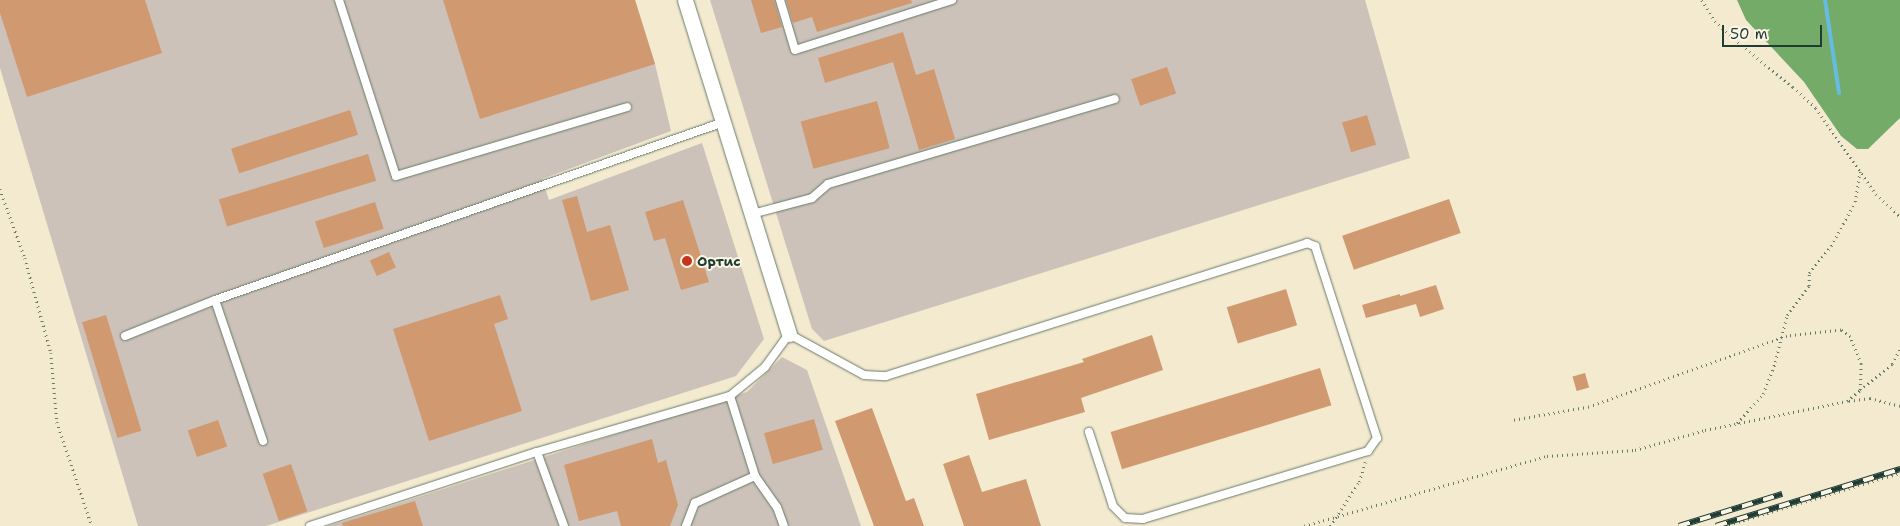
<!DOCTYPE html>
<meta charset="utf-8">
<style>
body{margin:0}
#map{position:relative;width:1900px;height:526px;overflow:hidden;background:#f3eacf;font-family:"Shantell Sans",sans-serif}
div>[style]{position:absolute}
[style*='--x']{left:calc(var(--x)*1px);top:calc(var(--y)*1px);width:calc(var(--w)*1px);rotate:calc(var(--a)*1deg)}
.industrial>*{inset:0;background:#ccc2b9}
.forest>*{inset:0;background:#74ab69}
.stream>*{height:4px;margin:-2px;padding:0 2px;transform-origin:2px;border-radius:2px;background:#64bde1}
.building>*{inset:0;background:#d19970;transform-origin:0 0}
.path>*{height:2.5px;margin-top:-1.25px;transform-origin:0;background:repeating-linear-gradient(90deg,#697a6a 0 1px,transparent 0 5px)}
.roads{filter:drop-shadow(0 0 1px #697a6a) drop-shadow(0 0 1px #697a6a)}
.service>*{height:8px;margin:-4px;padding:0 4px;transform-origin:4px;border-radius:4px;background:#fff}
.minor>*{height:15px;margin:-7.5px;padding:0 7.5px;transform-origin:7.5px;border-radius:7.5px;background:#fff}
.rail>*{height:5.5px;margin-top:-2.75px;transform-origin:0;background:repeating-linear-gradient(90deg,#fcf5e5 0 11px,#1f3d34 0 22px);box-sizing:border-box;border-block:1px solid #1f3d34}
.dots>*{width:14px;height:14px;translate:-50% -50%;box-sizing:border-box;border:2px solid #fcf5e5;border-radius:50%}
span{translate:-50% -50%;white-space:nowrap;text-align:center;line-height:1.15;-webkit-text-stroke:4px #fcf5e5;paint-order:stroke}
.poi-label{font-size:14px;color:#1f3d34;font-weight:700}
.left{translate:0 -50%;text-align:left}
.scale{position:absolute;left:1722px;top:25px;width:100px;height:22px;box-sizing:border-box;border:2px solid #1f3d34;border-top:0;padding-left:6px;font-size:15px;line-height:18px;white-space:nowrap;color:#1f3d34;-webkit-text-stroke:4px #fcf5e5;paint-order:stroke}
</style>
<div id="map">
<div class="industrial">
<i style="clip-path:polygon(0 0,635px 0,655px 64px,671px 131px,542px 179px,549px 200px,702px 143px,764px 339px,736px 376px,266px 526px,138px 526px,0 68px)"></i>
<i style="clip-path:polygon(710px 0,1365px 0,1410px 158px,824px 341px,812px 329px)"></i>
<i style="clip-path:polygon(782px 357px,807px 370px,861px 526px,328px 526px,747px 392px)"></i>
</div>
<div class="forest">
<i style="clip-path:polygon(1737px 0,1900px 0,1900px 118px,1868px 149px,1857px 149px,1841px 136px,1804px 82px,1746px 20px)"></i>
</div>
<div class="stream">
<i style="--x:1825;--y:0;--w:94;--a:81.4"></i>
</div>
<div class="building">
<i style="clip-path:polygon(0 0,145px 0,162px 53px,27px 97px,0 13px)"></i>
<i style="clip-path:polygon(443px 0,635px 0,655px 64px,480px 119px)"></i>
<i style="clip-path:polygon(751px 0,774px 0,782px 27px,761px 33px)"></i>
<i style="clip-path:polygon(786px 0,911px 0,912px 3px,817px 32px,812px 17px,793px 23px)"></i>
<i style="clip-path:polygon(903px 32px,916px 75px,934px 69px,955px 139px,919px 150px,893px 62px,825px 83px,818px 58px)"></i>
<i style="left:1167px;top:67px;width:28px;height:38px;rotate:71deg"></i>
<i style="left:877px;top:101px;width:49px;height:79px;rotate:75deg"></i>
<i style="left:350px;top:110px;width:26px;height:125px;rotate:72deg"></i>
<i style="left:1367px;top:115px;width:31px;height:26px;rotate:73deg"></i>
<i style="left:368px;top:154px;width:28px;height:156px;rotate:73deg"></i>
<i style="clip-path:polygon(577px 196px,587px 232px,610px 225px,629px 290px,591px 301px,562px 200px)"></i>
<i style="left:1449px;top:199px;width:36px;height:113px;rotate:71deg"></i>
<i style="clip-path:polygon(683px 200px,709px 282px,681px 290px,665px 238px,654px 241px,645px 212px)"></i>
<i style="left:375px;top:202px;width:28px;height:63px;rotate:72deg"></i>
<i style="left:389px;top:252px;width:17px;height:21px;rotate:66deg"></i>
<i style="clip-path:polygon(1436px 285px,1444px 309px,1420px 317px,1416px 304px,1366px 318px,1362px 305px,1400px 294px,1400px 296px)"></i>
<i style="left:1286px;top:289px;width:38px;height:62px;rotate:73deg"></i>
<i style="clip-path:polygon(500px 295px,508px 319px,494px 324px,522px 411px,429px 441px,393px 329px)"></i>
<i style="left:106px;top:315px;width:121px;height:25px;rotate:73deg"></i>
<i style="clip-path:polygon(1152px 335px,1163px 370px,1081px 398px,1085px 412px,989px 440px,976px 394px,1084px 362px,1082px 359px)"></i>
<i style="left:1320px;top:368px;width:39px;height:219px;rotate:73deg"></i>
<i style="left:1585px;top:373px;width:15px;height:13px;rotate:74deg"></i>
<i style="clip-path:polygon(872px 408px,906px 501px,914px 498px,924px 526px,874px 526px,835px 421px)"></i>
<i style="left:814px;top:419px;width:32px;height:52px;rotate:74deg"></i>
<i style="left:218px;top:420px;width:28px;height:32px;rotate:71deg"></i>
<i style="clip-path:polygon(652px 439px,658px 463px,666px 460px,678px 505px,670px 526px,621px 526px,617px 511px,579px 521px,564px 465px)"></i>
<i style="clip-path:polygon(969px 455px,982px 492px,1026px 479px,1041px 526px,964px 526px,943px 464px)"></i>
<i style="left:291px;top:464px;width:50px;height:30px;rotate:71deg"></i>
<i style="clip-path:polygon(415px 501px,423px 526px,343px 526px,342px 523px)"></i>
</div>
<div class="path">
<i style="--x:1702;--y:0;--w:25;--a:58"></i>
<i style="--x:1715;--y:21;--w:26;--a:43"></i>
<i style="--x:1734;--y:39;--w:76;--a:39.1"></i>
<i style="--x:1793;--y:87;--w:31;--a:42"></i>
<i style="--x:1816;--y:108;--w:105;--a:55.1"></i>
<i style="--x:1876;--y:194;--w:33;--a:43"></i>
<i style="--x:0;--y:189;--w:73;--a:70.1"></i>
<i style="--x:25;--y:258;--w:98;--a:74.7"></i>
<i style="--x:51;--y:353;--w:69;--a:85"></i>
<i style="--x:57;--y:422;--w:110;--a:71.4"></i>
<i style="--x:1860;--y:390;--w:41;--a:-39.1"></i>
<i style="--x:1892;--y:364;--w:18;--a:-63"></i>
<i style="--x:1849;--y:401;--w:21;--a:-8"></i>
<i style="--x:1870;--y:398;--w:31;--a:15"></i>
<i style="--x:1737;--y:423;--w:39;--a:-48"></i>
<i style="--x:1763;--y:394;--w:34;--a:-69"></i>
<i style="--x:1775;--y:362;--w:49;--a:-75.7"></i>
<i style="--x:1787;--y:315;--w:36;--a:-53"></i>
<i style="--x:1809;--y:286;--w:13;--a:-90"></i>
<i style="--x:1809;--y:273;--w:35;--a:-51"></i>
<i style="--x:1831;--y:246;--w:50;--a:-61.4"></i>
<i style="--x:1855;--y:202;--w:31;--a:-81"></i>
<i style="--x:1304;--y:526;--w:253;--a:-16.1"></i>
<i style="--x:1547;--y:456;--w:88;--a:-3.9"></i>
<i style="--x:1635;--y:450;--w:73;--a:-15.9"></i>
<i style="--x:1705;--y:430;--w:145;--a:-11.5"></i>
<i style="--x:1847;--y:401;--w:17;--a:-40"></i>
<i style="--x:1860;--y:390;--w:26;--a:-88"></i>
<i style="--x:1861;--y:364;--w:29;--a:-112"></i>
<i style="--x:1850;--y:337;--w:11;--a:-142"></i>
<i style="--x:1841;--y:330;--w:54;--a:173.7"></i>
<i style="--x:1787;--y:336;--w:210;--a:160.3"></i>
<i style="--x:1589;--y:407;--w:80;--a:170"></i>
<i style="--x:1330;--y:526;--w:53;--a:-56.6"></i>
<i style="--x:1359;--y:482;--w:21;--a:-73"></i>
<i style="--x:1724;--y:526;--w:184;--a:-16.8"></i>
</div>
<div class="roads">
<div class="service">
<i style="--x:339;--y:0;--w:185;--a:72.1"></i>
<i style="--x:396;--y:176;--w:241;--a:-16.6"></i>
<i style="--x:780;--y:0;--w:52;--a:73.3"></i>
<i style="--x:795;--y:50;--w:165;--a:-17.7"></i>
<i style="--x:752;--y:214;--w:62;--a:-14.9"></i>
<i style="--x:812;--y:198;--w:21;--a:-41"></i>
<i style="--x:828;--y:184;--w:299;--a:-16.5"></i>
<i style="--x:215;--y:300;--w:149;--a:71.2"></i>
<i style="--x:125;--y:336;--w:97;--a:-21.8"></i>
<i style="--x:215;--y:300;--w:539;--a:-19.28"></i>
<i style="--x:730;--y:396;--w:84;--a:72.6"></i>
<i style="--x:755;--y:476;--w:38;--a:55"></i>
<i style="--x:777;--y:507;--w:20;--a:70"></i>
<i style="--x:537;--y:452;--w:79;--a:70"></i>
<i style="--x:310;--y:526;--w:239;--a:-18.1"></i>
<i style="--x:537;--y:452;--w:201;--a:-16.2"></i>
<i style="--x:730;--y:396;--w:45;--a:-39.6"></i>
<i style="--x:765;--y:367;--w:41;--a:-54"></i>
<i style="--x:789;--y:334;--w:85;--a:28.7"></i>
<i style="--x:864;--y:375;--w:22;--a:3"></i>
<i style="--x:886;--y:376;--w:442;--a:-17.5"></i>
<i style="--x:1307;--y:243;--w:9;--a:21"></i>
<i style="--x:1315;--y:246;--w:202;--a:72.1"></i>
<i style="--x:1377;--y:438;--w:16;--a:125"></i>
<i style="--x:1368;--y:451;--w:235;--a:163.2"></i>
<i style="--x:1143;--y:519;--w:18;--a:-177"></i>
<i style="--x:1125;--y:518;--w:17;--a:-135"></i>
<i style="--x:1113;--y:506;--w:78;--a:-108"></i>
<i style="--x:686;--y:526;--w:25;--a:-69"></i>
<i style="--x:695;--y:503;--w:66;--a:-24.2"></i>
</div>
<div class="minor">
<i style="--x:685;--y:0;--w:350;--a:72.7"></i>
</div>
</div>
<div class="rail">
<i style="--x:1679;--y:526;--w:108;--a:-17.3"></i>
<i style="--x:1716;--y:526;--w:193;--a:-17.2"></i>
</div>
<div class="dots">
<i style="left:687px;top:261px;background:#c8321e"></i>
</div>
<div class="poi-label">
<span class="left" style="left:697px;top:261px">Ортис</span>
</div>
<div class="scale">50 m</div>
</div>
